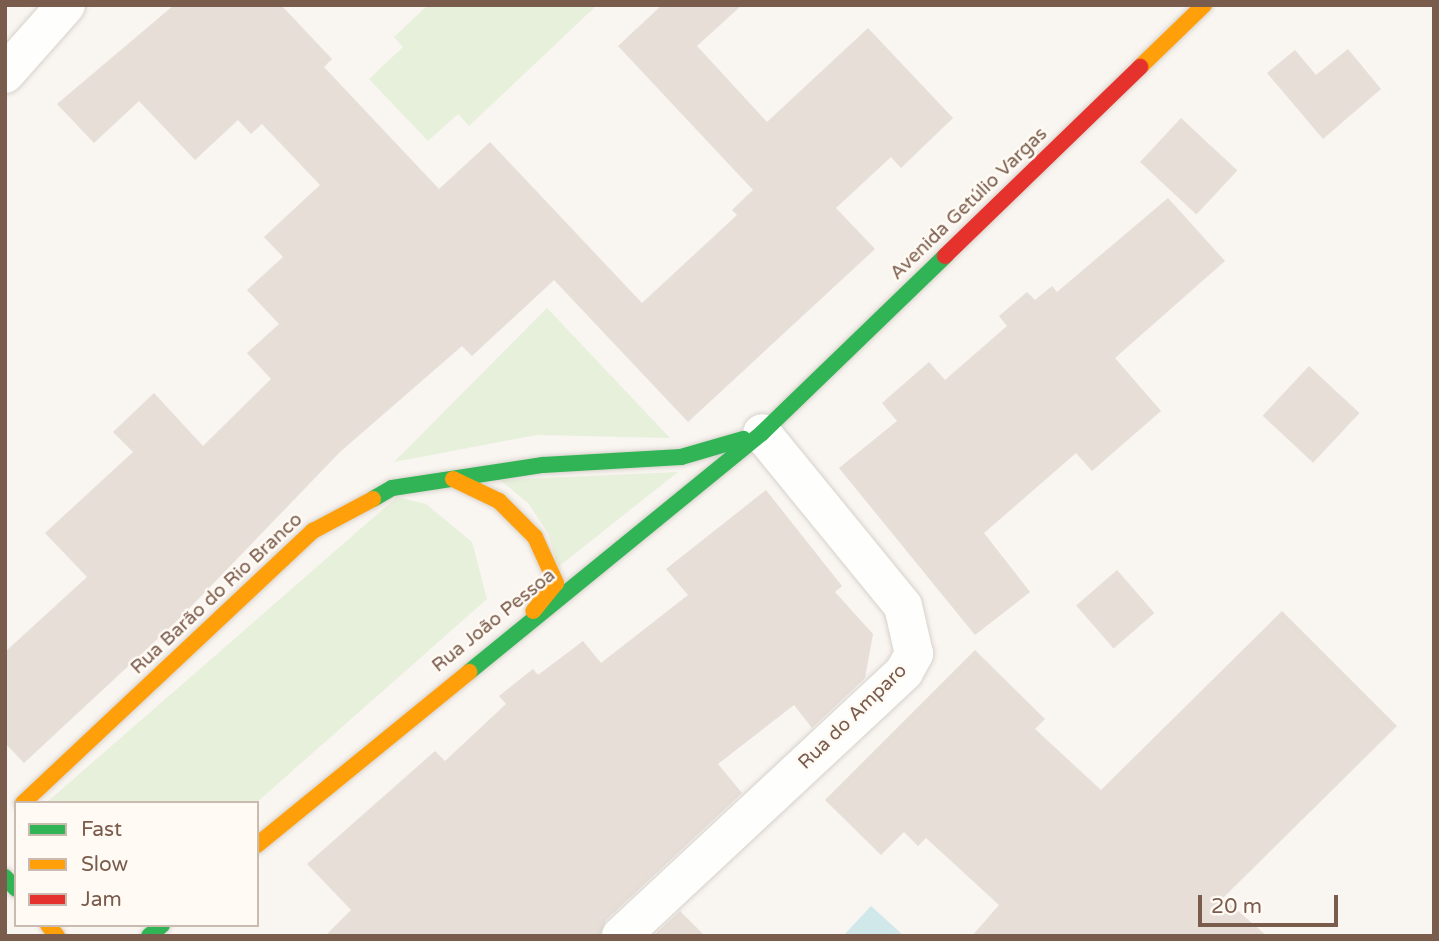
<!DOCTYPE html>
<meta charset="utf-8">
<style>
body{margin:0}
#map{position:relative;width:1439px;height:941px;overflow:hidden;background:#f9f5f0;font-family:"Varela Round",sans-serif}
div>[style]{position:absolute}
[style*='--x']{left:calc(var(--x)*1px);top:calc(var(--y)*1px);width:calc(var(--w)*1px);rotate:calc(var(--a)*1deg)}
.green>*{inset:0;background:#e7f0db}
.water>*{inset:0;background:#d0e8ea}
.building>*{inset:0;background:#e6ded7;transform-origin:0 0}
.roads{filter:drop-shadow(0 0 2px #d7d1cb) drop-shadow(0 0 2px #d7d1cb)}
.street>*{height:38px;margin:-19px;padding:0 19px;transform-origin:19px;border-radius:19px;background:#fefefd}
.fast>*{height:16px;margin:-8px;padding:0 8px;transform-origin:8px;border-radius:8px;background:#30b455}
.slow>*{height:16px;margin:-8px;padding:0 8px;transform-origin:8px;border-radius:8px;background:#ff9f0a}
.jam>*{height:16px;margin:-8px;padding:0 8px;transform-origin:8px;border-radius:8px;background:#e5322d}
span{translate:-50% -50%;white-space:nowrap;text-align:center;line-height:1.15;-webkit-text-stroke:5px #fffaf3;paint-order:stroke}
.street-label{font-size:19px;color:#7a5c4d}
.frame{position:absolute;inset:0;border:7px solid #7a5c4d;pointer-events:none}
.legend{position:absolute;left:14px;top:801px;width:245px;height:126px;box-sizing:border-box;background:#fffaf3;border:2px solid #cabbb1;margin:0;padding:9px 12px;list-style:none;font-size:21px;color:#7a5c4d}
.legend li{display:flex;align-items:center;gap:14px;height:35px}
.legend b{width:35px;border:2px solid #cabbb1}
.scale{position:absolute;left:1198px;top:895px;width:140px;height:32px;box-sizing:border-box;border:4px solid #7a5c4d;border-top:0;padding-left:9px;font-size:21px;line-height:24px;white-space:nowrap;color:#7a5c4d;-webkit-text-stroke:5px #fffaf3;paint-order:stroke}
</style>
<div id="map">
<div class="green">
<i style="clip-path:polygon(428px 5px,597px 5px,469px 126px,458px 114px,428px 141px,369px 79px,403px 47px,394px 37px)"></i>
<i style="clip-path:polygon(547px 308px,670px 438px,537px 435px,394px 462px)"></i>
<i style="clip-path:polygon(678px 472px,558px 567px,548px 533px,528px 503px,500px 480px)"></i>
<i style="clip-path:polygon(397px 497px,426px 504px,472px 542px,487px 599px,256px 803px,46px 803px)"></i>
</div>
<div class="water">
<i style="clip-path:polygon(871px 906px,904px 936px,843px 936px)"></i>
</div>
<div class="building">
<i style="clip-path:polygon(174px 5px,281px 5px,332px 59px,324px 67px,439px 189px,490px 142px,642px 303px,737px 215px,732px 210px,753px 190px,618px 46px,662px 5px,742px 5px,697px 46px,767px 122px,868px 28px,953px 118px,901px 168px,891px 157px,836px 208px,875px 249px,688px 422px,554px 280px,472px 356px,462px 346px,340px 452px,180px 618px,24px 763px,5px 743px,5px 652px,87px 577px,45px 533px,133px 452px,113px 432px,154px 393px,203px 446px,271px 379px,247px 353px,279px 324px,247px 290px,283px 257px,264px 237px,320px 185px,262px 124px,251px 134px,238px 120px,195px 160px,139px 101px,94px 143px,57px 104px)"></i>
<i style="clip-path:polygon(1348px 49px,1381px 89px,1323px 139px,1267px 73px,1295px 50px,1316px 75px)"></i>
<i style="left:1181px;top:118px;width:77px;height:60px;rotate:43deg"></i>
<i style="clip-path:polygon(1168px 198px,1225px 261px,1115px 358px,1161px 411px,1092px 471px,1076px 453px,984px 533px,1030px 592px,975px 635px,839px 468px,897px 421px,882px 403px,929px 362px,945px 380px,1007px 326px,999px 316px,1027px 292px,1035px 300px,1052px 286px,1057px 292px)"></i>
<i style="left:1309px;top:366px;width:69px;height:68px;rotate:43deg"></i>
<i style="clip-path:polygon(766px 490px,842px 586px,835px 592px,873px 634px,865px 678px,812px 728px,794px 705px,718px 764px,742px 793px,606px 920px,600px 936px,325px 936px,351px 910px,307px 864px,435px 751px,445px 761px,506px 704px,499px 696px,533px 669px,538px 675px,583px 641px,601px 663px,688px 595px,666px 569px)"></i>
<i style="left:1117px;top:570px;width:57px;height:54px;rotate:49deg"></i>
<i style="clip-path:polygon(1282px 611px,1397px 726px,1223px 898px,1267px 936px,972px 936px,999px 905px,926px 838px,918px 846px,904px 832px,881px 855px,825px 800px,975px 650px,1045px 719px,1035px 729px,1101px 790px)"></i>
<i style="clip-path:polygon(680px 911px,705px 936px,653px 936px)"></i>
</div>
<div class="roads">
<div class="street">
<i style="--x:5;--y:74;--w:92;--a:-48.5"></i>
<i style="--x:621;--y:936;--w:387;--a:-43"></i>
<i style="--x:904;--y:672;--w:21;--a:-61"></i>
<i style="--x:914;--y:654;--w:49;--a:-102.9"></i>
<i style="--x:903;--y:606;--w:223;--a:-129.2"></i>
</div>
<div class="fast">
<i style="--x:373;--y:499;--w:22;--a:-30"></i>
<i style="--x:392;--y:488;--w:153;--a:-8.7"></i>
<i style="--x:543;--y:465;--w:138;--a:-3.3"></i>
<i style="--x:681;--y:457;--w:65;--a:-16.2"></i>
<i style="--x:469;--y:672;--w:378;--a:-39.2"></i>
<i style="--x:762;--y:433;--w:255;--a:-44"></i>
<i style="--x:5;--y:877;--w:16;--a:47"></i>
<i style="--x:149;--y:936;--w:17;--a:-40"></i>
</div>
<div class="slow">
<i style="--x:1140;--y:67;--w:89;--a:-44.1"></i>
<i style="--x:453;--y:479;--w:51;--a:25.6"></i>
<i style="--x:499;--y:501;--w:51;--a:45"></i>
<i style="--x:535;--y:537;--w:51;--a:65.5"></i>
<i style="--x:556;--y:583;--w:36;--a:129"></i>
<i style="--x:23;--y:803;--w:398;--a:-43.2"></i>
<i style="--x:313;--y:531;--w:68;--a:-28.1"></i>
<i style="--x:257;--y:845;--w:274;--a:-39.2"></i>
<i style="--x:48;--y:925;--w:14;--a:51"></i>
</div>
<div class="jam">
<i style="--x:945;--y:256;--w:272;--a:-44.1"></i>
</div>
</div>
<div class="street-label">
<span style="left:969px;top:204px;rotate:-44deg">Avenida Getúlio Vargas</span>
<span style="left:217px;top:594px;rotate:-43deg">Rua Barão do Rio Branco</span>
<span style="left:494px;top:621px;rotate:-39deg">Rua João Pessoa</span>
<span style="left:853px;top:717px;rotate:-44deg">Rua do Amparo</span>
</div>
<div class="frame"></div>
<ul class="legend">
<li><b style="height:9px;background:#30b455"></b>Fast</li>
<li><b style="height:9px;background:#ff9f0a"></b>Slow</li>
<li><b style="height:9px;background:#e5322d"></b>Jam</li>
</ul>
<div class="scale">20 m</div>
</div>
